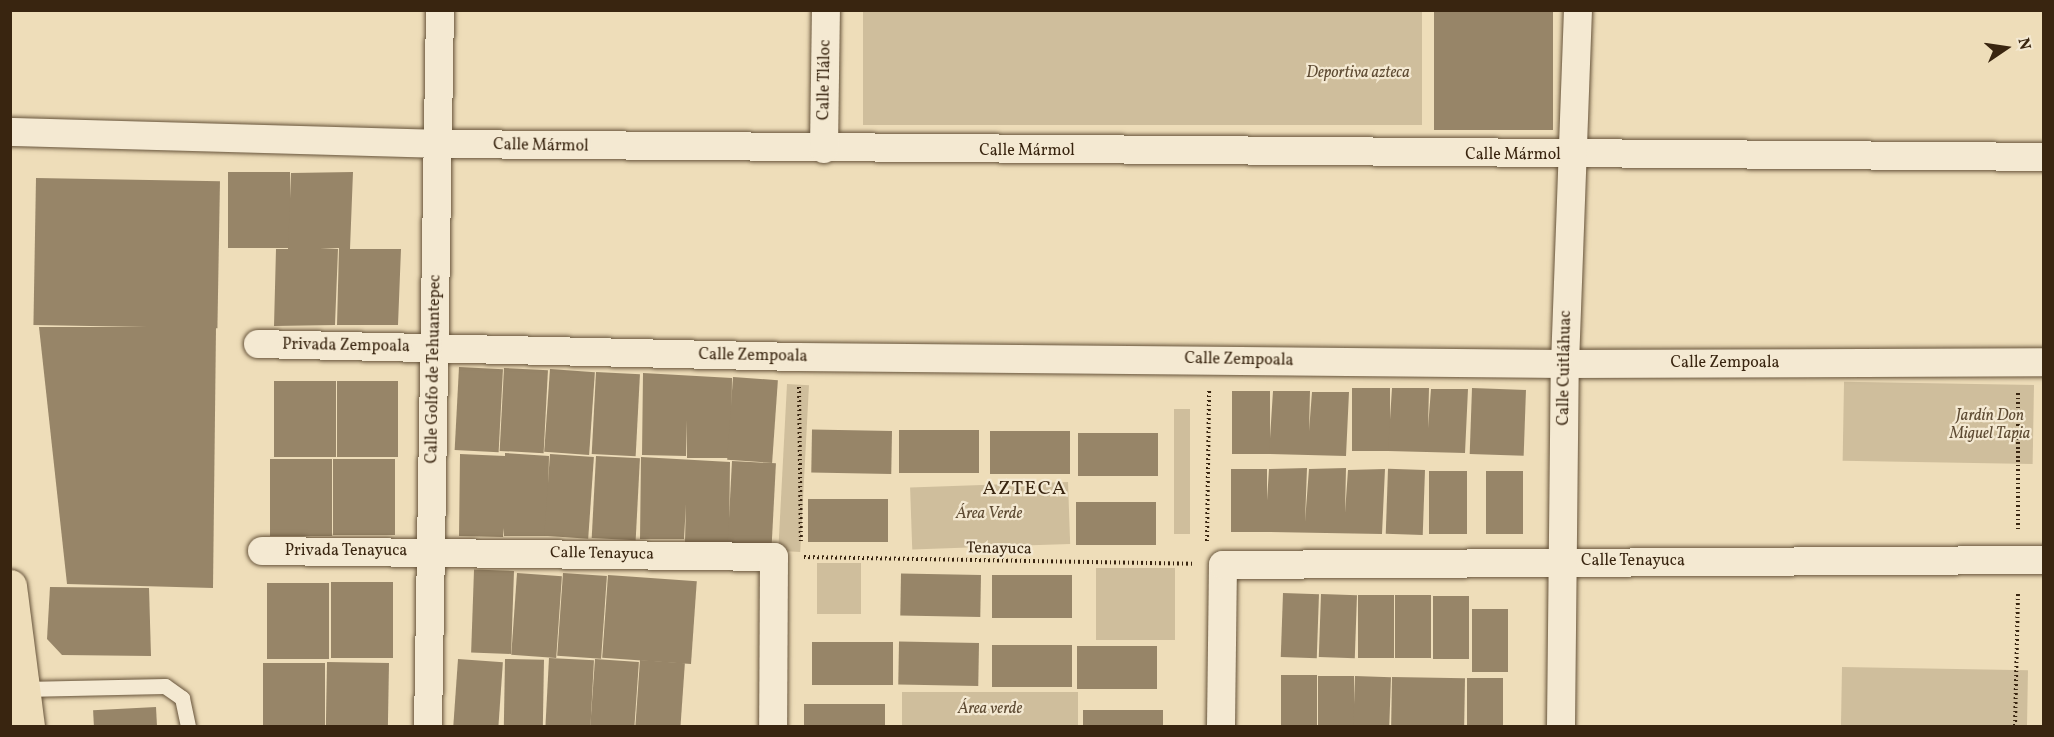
<!DOCTYPE html>
<meta charset="utf-8">
<style>
body{margin:0}
#map{position:relative;width:2054px;height:737px;overflow:hidden;background:#eeddb9;font-family:Vollkorn,serif}
div>[style]{position:absolute}
[style*='--x']{left:calc(var(--x)*1px);top:calc(var(--y)*1px);width:calc(var(--w)*1px);rotate:calc(var(--a)*1deg)}
.green>*{inset:0;background:#cfbe9c;transform-origin:0 0}
.building>*{inset:0;background:#978568;transform-origin:0 0}
.path>*{height:4px;margin-top:-2px;transform-origin:0;background:repeating-linear-gradient(90deg,#392510 0 1.5px,transparent 0 4.5px)}
.roads{filter:drop-shadow(0 0 2px #66533a) drop-shadow(0 0 2px #66533a)}
.lane>*{height:15px;margin:-7.5px;padding:0 7.5px;transform-origin:7.5px;border-radius:7.5px;background:#f4e9d2}
.street>*{height:28px;margin:-14px;padding:0 14px;transform-origin:14px;border-radius:14px;background:#f4e9d2}
.primary>*{height:33px;margin:-16.5px;padding:0 16.5px;transform-origin:16.5px;border-radius:16.5px;background:#eeddb9}
span{translate:-50% -50%;white-space:nowrap;text-align:center;line-height:1.15;-webkit-text-stroke:4.5px #f4e9d2;paint-order:stroke}
.park-label{font-size:16px;color:#5e4b33;font-style:italic}
.street-label{font-size:16px;color:#392510}
.quarter-label{font-size:20px;color:#392510;letter-spacing:1.5px}
.frame{position:absolute;inset:0;border:12px solid #392510;pointer-events:none}
.north{position:absolute;left:1976px;top:18px;width:60px;height:60px;-webkit-text-stroke:4px #f4e9d2;paint-order:stroke;rotate:77deg;font-size:16px;font-weight:700;line-height:24px;text-align:center;color:#392510}
.north::after{content:'';display:block;margin:auto;width:21px;height:27px;background:#392510;clip-path:polygon(50% 0,100% 100%,50% 72%,0 100%)}
</style>
<div id="map">
<div class="green">
<i style="left:863px;top:11px;width:559px;height:114px"></i>
<i style="left:787px;top:384px;width:22px;height:167px;rotate:3deg"></i>
<i style="left:2034px;top:385px;width:79px;height:190px;rotate:91deg"></i>
<i style="left:1174px;top:409px;width:16px;height:125px"></i>
<i style="left:1068px;top:482px;width:62px;height:158px;rotate:88deg"></i>
<i style="left:817px;top:563px;width:44px;height:51px"></i>
<i style="left:1096px;top:568px;width:79px;height:72px"></i>
<i style="left:1842px;top:667px;width:186px;height:59px;rotate:1deg"></i>
<i style="left:902px;top:692px;width:176px;height:34px"></i>
</div>
<div class="building">
<i style="left:1434px;top:10px;width:119px;height:120px"></i>
<i style="left:228px;top:172px;width:62px;height:76px"></i>
<i style="clip-path:polygon(353px 172px,350px 249px,401px 249px,398px 325px,337px 325px,339px 248px,320px 249px,338px 249px,335px 325px,274px 326px,276px 249px,288px 249px,291px 173px)"></i>
<i style="left:36px;top:178px;width:184px;height:147px;rotate:1deg"></i>
<i style="clip-path:polygon(39px 327px,216px 327px,213px 588px,67px 584px)"></i>
<i style="left:459px;top:367px;width:44px;height:83px;rotate:3deg"></i>
<i style="left:504px;top:368px;width:44px;height:83px;rotate:3deg"></i>
<i style="left:550px;top:369px;width:45px;height:83px;rotate:4deg"></i>
<i style="left:596px;top:372px;width:44px;height:82px;rotate:3deg"></i>
<i style="clip-path:polygon(643px 373px,732px 378px,731px 458px,687px 458px,687px 420px,686px 456px,642px 455px)"></i>
<i style="left:733px;top:377px;width:45px;height:83px;rotate:4deg"></i>
<i style="left:274px;top:381px;width:62px;height:76px"></i>
<i style="left:337px;top:381px;width:61px;height:76px"></i>
<i style="left:1352px;top:388px;width:38px;height:63px"></i>
<i style="clip-path:polygon(1392px 388px,1429px 388px,1428px 428px,1431px 389px,1468px 389px,1465px 453px,1388px 451px)"></i>
<i style="left:1472px;top:388px;width:54px;height:66px;rotate:2deg"></i>
<i style="left:1232px;top:391px;width:38px;height:63px"></i>
<i style="clip-path:polygon(1273px 391px,1310px 391px,1309px 431px,1312px 392px,1349px 392px,1346px 456px,1269px 454px)"></i>
<i style="left:899px;top:430px;width:80px;height:43px"></i>
<i style="left:892px;top:431px;width:43px;height:80px;rotate:91deg"></i>
<i style="left:990px;top:431px;width:80px;height:43px"></i>
<i style="left:1078px;top:433px;width:80px;height:43px"></i>
<i style="clip-path:polygon(505px 453px,549px 456px,547px 536px,504px 536px,503px 528px,503px 537px,459px 536px,460px 454px,505px 456px)"></i>
<i style="left:550px;top:454px;width:44px;height:82px;rotate:4deg"></i>
<i style="left:596px;top:456px;width:44px;height:82px;rotate:3deg"></i>
<i style="clip-path:polygon(641px 457px,730px 462px,729px 542px,685px 542px,686px 504px,684px 539px,640px 539px)"></i>
<i style="left:270px;top:459px;width:62px;height:77px"></i>
<i style="left:333px;top:459px;width:62px;height:76px"></i>
<i style="left:732px;top:461px;width:44px;height:83px;rotate:3deg"></i>
<i style="clip-path:polygon(1307px 468px,1305px 522px,1309px 469px,1346px 468px,1345px 513px,1348px 470px,1385px 469px,1382px 534px,1265px 532px,1269px 469px)"></i>
<i style="left:1231px;top:469px;width:36px;height:63px"></i>
<i style="left:1425px;top:470px;width:65px;height:37px;rotate:92deg"></i>
<i style="left:1429px;top:471px;width:38px;height:63px"></i>
<i style="left:1486px;top:471px;width:37px;height:63px"></i>
<i style="left:808px;top:499px;width:80px;height:43px"></i>
<i style="left:1076px;top:502px;width:80px;height:43px"></i>
<i style="left:514px;top:571px;width:83px;height:40px;rotate:92deg"></i>
<i style="left:517px;top:573px;width:45px;height:82px;rotate:4deg"></i>
<i style="left:563px;top:573px;width:44px;height:83px;rotate:4deg"></i>
<i style="left:608px;top:575px;width:89px;height:83px;rotate:4deg"></i>
<i style="left:981px;top:575px;width:42px;height:80px;rotate:91deg"></i>
<i style="left:992px;top:575px;width:80px;height:43px"></i>
<i style="left:331px;top:582px;width:62px;height:76px"></i>
<i style="left:267px;top:583px;width:62px;height:76px"></i>
<i style="clip-path:polygon(50px 587px,149px 588px,151px 656px,62px 655px,47px 639px)"></i>
<i style="left:1283px;top:593px;width:36px;height:64px;rotate:2deg"></i>
<i style="left:1321px;top:594px;width:36px;height:63px;rotate:2deg"></i>
<i style="left:1358px;top:595px;width:36px;height:63px"></i>
<i style="left:1395px;top:595px;width:36px;height:63px"></i>
<i style="left:1433px;top:596px;width:36px;height:63px"></i>
<i style="left:1472px;top:609px;width:36px;height:63px"></i>
<i style="left:812px;top:642px;width:81px;height:43px"></i>
<i style="left:979px;top:643px;width:43px;height:80px;rotate:91deg"></i>
<i style="left:1072px;top:645px;width:42px;height:80px;rotate:90deg"></i>
<i style="left:1077px;top:646px;width:80px;height:43px"></i>
<i style="left:549px;top:658px;width:45px;height:68px;rotate:3deg"></i>
<i style="left:458px;top:659px;width:45px;height:67px;rotate:4deg"></i>
<i style="left:505px;top:659px;width:39px;height:67px;rotate:1deg"></i>
<i style="left:595px;top:659px;width:44px;height:67px;rotate:4deg"></i>
<i style="left:640px;top:660px;width:45px;height:66px;rotate:4deg"></i>
<i style="left:327px;top:662px;width:62px;height:64px;rotate:1deg"></i>
<i style="left:263px;top:663px;width:62px;height:63px"></i>
<i style="left:1281px;top:675px;width:36px;height:51px"></i>
<i style="left:1318px;top:676px;width:36px;height:50px"></i>
<i style="left:1355px;top:676px;width:36px;height:50px;rotate:2deg"></i>
<i style="left:1392px;top:677px;width:73px;height:49px;rotate:1deg"></i>
<i style="left:1467px;top:678px;width:36px;height:48px"></i>
<i style="left:804px;top:704px;width:81px;height:22px"></i>
<i style="left:156px;top:707px;width:19px;height:63px;rotate:87deg"></i>
<i style="left:1163px;top:710px;width:16px;height:80px;rotate:90deg"></i>
</div>
<div class="path">
<i style="--x:799;--y:387;--w:154;--a:89.3"></i>
<i style="--x:2018;--y:393;--w:136;--a:90"></i>
<i style="--x:1207;--y:541;--w:151;--a:-89.2"></i>
<i style="--x:804;--y:557;--w:389;--a:1"></i>
<i style="--x:2015;--y:726;--w:135;--a:-88.7"></i>
</div>
<div class="roads">
<div class="lane">
<i style="--x:23;--y:689;--w:142;--a:-1.2"></i>
<i style="--x:165;--y:686;--w:21;--a:35"></i>
<i style="--x:182;--y:698;--w:29;--a:78"></i>
</div>
<div class="street">
<i style="--x:10;--y:132;--w:428;--a:1.6"></i>
<i style="--x:438;--y:144;--w:1606;--a:0.46"></i>
<i style="--x:824;--y:149;--w:139;--a:-89.2"></i>
<i style="--x:258;--y:344;--w:540;--a:1.38"></i>
<i style="--x:798;--y:357;--w:767;--a:0.52"></i>
<i style="--x:1565;--y:364;--w:479;--a:-0.2"></i>
<i style="--x:262;--y:551;--w:512;--a:0.67"></i>
<i style="--x:774;--y:557;--w:169;--a:90.3"></i>
<i style="--x:428;--y:726;--w:716;--a:-89.04"></i>
<i style="--x:1221;--y:726;--w:161;--a:-89.3"></i>
<i style="--x:1223;--y:565;--w:821;--a:-0.35"></i>
<i style="--x:1561;--y:726;--w:362;--a:-89.4"></i>
<i style="--x:1565;--y:364;--w:354;--a:-87.9"></i>
</div>
<div class="primary">
<i style="--x:10;--y:586;--w:141;--a:82.7"></i>
</div>
</div>
<div class="park-label">
<span style="left:1358px;top:73px">Deportiva azteca</span>
<span style="left:1990px;top:425px">Jardín Don<br>Miguel Tapia</span>
<span style="left:989px;top:514px">Área Verde</span>
<span style="left:990px;top:709px">Área verde</span>
</div>
<div class="street-label">
<span style="left:825px;top:80px;rotate:-89deg">Calle Tláloc</span>
<span style="left:541px;top:146px;rotate:1deg">Calle Mármol</span>
<span style="left:1027px;top:151px">Calle Mármol</span>
<span style="left:1513px;top:155px">Calle Mármol</span>
<span style="left:346px;top:346px;rotate:1deg">Privada Zempoala</span>
<span style="left:753px;top:356px;rotate:1deg">Calle Zempoala</span>
<span style="left:1239px;top:360px;rotate:1deg">Calle Zempoala</span>
<span style="left:1725px;top:363px">Calle Zempoala</span>
<span style="left:1565px;top:368px;rotate:-89deg">Calle Cuitláhuac</span>
<span style="left:434px;top:369px;rotate:-89deg">Calle Golfo de Tehuantepec</span>
<span style="left:999px;top:549px;rotate:1deg">Tenayuca</span>
<span style="left:346px;top:551px">Privada Tenayuca</span>
<span style="left:602px;top:554px;rotate:1deg">Calle Tenayuca</span>
<span style="left:1633px;top:561px">Calle Tenayuca</span>
</div>
<div class="quarter-label">
<span style="left:1025px;top:489px">AZTECA</span>
</div>
<div class="frame"></div>
<div class="north">N</div>
</div>
